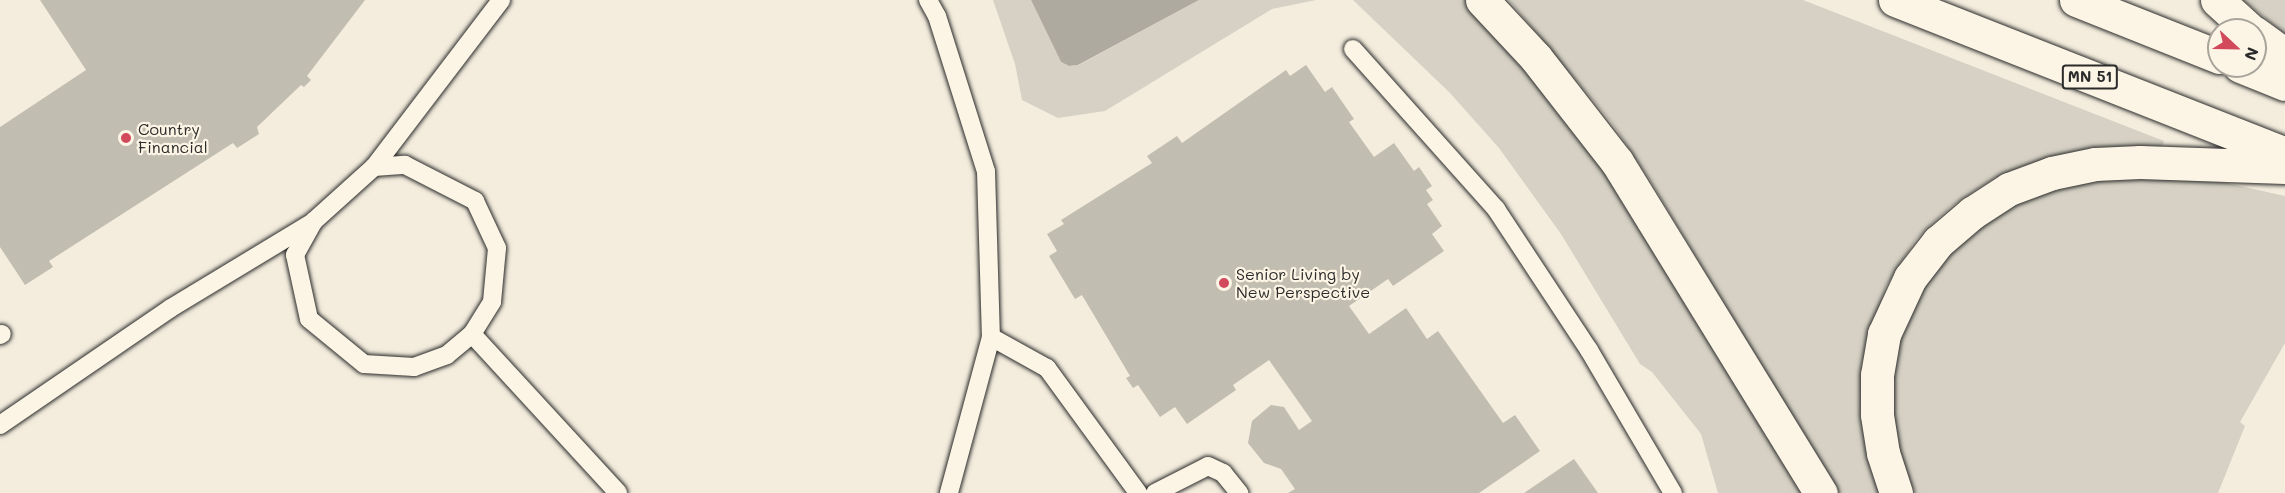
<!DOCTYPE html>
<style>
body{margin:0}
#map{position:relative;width:2285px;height:493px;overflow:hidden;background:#f4edde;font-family:Mali,sans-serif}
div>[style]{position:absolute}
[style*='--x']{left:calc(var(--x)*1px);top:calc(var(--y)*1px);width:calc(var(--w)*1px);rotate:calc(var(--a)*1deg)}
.green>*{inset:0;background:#d6d1c4}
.water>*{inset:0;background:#afaaa0}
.building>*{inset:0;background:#c2bdb1}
.roads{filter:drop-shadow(0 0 2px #2b2b2b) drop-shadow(0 0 2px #2b2b2b)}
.lane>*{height:18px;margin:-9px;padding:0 9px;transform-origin:9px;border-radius:9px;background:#fcf5e5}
.highway>*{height:33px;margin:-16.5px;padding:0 16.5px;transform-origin:16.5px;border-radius:16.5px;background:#fcf5e5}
.dots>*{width:16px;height:16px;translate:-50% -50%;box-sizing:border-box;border:3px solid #fcf5e5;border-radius:50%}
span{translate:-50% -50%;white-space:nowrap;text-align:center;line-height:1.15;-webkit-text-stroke:4.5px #fcf5e5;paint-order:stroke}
.shield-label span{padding:2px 4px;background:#fcf5e5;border:2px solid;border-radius:4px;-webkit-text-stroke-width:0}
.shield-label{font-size:15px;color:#2b2b2b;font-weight:700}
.poi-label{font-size:16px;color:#2b2b2b}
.left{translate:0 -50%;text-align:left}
.north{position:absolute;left:2207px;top:18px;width:60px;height:60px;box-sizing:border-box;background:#fcf5e5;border:2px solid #a8a49b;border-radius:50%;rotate:112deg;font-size:16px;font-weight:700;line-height:24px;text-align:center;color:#2b2b2b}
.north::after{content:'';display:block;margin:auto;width:21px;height:27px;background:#d1495b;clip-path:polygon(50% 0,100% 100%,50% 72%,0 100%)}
</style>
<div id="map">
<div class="green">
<i style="clip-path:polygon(993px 0,1031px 0,1061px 62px,1069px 66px,1079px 65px,1199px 0,1316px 0,1272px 9px,1105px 111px,1058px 118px,1022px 100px,1015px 64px)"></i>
<i style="clip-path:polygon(1353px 0,1466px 0,1541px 83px,1588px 142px,1807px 493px,1718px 493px,1701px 434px,1652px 372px,1640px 364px,1561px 234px,1499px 148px,1450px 93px)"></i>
<i style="clip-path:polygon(1509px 0,1803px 0,2164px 141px,2162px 148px,2077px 151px,1994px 178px,1950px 207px,1916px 239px,1886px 286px,1862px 361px,1860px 413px,1869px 465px,1880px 493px,1839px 493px,1648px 177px,1612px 123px)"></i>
<i style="clip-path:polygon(2243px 0,2285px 0,2285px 34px)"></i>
<i style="clip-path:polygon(2098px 177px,2204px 178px,2285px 196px,2285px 343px,2240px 422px,2245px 426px,2218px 493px,1915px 493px,1896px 444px,1892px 378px,1901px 337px,1916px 297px,1950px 249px,1976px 227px,2035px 193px)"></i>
</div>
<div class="water">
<i style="clip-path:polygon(1031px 0,1199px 0,1078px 65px,1069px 66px,1061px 62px)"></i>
</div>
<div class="building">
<i style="clip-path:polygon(40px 0,365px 0,307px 76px,311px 80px,304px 87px,301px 85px,257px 127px,259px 134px,237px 148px,233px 143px,49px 261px,53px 267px,25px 285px,0 247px,0 127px,86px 70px)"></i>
<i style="clip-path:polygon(1306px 65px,1325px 92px,1332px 87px,1354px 119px,1349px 122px,1374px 157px,1394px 143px,1414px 171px,1419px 167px,1432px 186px,1426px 190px,1433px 200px,1427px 204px,1442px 226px,1432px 234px,1444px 251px,1393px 286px,1388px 279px,1349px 306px,1369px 334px,1406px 308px,1427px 339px,1438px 331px,1503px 423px,1515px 415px,1540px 451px,1479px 493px,1288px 493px,1295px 489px,1281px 469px,1264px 463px,1248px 443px,1252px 421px,1271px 405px,1284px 407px,1299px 430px,1312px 421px,1269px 360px,1233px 385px,1236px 390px,1187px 424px,1175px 407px,1160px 417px,1138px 385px,1133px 388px,1126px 378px,1130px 376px,1082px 295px,1075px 299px,1049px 256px,1057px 251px,1047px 234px,1064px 224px,1061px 220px,1152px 163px,1147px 156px,1177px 136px,1182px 143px,1286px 70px,1290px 76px)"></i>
<i style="clip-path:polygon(1574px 459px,1598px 493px,1524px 493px)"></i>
</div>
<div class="roads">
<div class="lane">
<i style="--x:928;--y:0;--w:18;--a:61"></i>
<i style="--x:937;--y:16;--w:163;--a:72.5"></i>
<i style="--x:986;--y:171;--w:166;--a:88.3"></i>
<i style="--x:991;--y:337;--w:162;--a:105.1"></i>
<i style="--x:1353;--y:49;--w:215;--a:48.2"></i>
<i style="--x:1496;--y:209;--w:169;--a:56.6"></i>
<i style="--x:1589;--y:350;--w:166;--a:59.6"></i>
<i style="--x:405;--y:165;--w:79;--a:27.2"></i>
<i style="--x:475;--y:201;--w:52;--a:64.9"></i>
<i style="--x:497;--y:248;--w:54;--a:95.3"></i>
<i style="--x:492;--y:302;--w:38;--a:122"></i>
<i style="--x:472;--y:334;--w:33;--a:140"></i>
<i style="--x:447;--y:355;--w:35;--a:160"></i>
<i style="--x:414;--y:367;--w:50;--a:-176.6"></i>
<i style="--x:364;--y:364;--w:71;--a:-140.7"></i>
<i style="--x:309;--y:319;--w:66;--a:-102.3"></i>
<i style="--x:295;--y:255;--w:39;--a:-61"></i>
<i style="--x:314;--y:221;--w:81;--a:-42"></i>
<i style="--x:374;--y:167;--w:31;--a:-4"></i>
<i style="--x:374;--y:167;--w:210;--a:-52.7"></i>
<i style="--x:472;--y:334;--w:216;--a:47.4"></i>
<i style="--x:0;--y:335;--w:2;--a:-27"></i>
<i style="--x:991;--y:337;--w:64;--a:29"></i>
<i style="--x:1047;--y:368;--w:155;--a:53.9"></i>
<i style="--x:0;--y:425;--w:207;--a:-34.4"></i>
<i style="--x:171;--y:308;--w:166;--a:-31.2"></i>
<i style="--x:1155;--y:493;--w:59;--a:-27"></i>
<i style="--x:1208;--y:466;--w:17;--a:25"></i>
<i style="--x:1223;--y:473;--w:26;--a:51"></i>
</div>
<div class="highway">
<i style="--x:1482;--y:0;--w:79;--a:47"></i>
<i style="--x:1536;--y:58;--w:132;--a:52.1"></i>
<i style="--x:1617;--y:162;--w:389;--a:58.4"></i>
<i style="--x:1895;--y:0;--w:419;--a:21.5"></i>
<i style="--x:2076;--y:0;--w:154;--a:21.7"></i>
<i style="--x:2217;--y:0;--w:45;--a:42.3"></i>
<i style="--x:2255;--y:33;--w:37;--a:36"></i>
<i style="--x:2240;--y:66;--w:48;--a:21.8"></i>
<i style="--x:1896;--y:493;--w:42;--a:-108"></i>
<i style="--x:1883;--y:453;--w:39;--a:-99"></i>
<i style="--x:1877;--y:414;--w:39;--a:-90"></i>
<i style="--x:1877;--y:375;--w:42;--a:-80.3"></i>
<i style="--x:1884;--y:334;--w:62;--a:-65.1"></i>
<i style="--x:1910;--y:278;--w:46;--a:-52.1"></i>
<i style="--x:1938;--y:242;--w:45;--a:-40.5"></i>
<i style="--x:1972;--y:213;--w:44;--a:-33"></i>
<i style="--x:2009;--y:189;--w:46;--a:-20.4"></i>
<i style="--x:2052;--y:173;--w:44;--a:-11.8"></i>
<i style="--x:2095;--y:164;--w:45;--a:-2.5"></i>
<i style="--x:2140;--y:162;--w:145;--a:2"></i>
</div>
</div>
<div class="dots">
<i style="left:126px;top:138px;background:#d1495b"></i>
<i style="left:1224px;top:283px;background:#d1495b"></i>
</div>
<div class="shield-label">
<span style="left:2090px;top:77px">MN 51</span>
</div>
<div class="poi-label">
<span class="left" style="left:138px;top:138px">Country<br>Financial</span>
<span class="left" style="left:1236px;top:283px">Senior Living by<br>New Perspective</span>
</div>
<div class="north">N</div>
</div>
